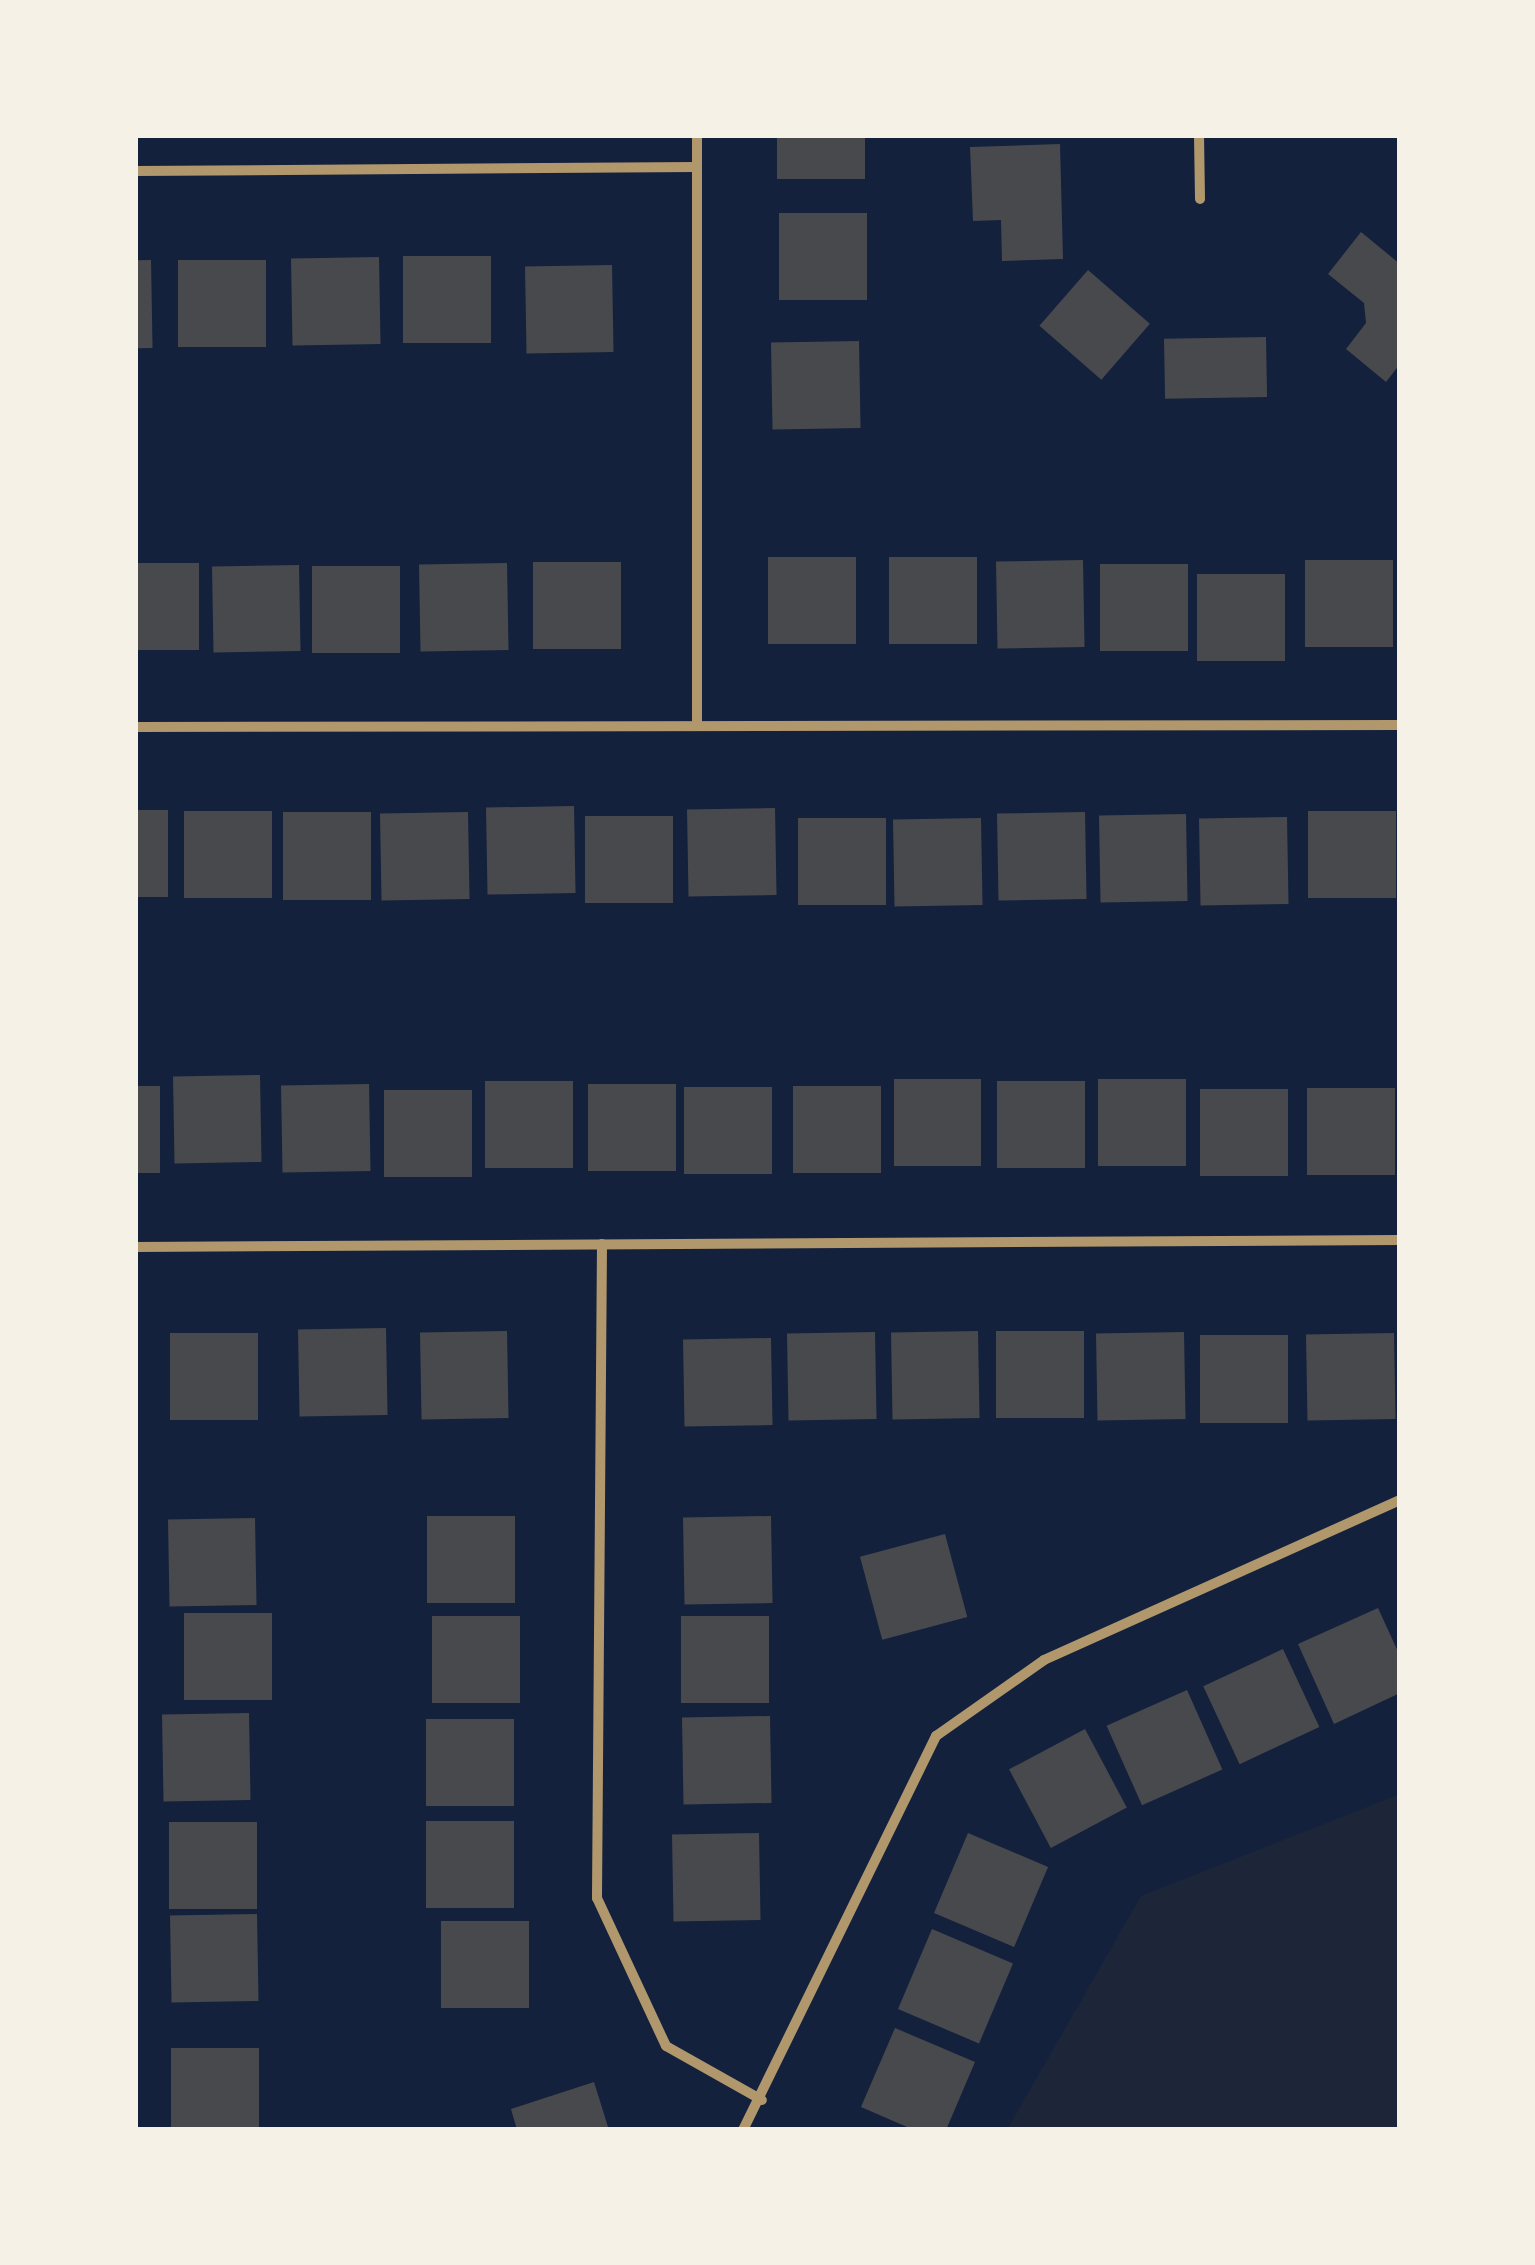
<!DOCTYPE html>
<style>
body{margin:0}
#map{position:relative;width:1535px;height:2265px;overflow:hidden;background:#14213d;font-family:Cabin,sans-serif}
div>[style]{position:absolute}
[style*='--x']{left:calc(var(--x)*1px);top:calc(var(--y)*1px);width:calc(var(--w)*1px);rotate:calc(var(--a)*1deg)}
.green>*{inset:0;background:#1d2539}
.building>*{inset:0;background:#48494c;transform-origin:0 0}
.minor>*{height:10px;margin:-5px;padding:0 5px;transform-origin:5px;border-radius:5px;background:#b1986c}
span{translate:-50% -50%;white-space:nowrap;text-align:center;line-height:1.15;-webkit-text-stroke:8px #f6f1e7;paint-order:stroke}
.frame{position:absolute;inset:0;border:138px solid #f6f1e7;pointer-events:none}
</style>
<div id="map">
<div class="green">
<i style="clip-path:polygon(1400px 1794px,1400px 2130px,1007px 2130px,1141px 1896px)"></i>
</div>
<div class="building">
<i style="left:777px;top:135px;width:88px;height:44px"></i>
<i style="clip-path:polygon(1060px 144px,1063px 259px,1002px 261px,1001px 220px,973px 221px,970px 147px)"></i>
<i style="left:867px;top:213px;width:87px;height:88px;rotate:90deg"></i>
<i style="clip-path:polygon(1361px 232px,1400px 264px,1400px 364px,1386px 382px,1346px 349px,1366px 323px,1364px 303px,1328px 274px)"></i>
<i style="left:403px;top:256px;width:88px;height:87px"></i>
<i style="left:379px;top:257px;width:87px;height:88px;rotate:89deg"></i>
<i style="left:151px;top:260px;width:88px;height:16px;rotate:89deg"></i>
<i style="left:266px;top:260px;width:87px;height:88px;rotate:90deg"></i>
<i style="left:612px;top:265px;width:87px;height:87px;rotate:89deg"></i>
<i style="left:1088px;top:270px;width:82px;height:74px;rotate:41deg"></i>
<i style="left:1266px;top:337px;width:60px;height:102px;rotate:89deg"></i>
<i style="left:859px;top:341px;width:87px;height:88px;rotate:89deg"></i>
<i style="left:856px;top:557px;width:87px;height:88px;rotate:90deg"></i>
<i style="left:889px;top:557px;width:88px;height:87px"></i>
<i style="left:1083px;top:560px;width:87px;height:87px;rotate:89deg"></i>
<i style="left:1393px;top:560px;width:87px;height:88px;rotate:90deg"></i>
<i style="left:533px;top:562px;width:88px;height:87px"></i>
<i style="left:135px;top:563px;width:64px;height:87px"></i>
<i style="left:507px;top:563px;width:87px;height:88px;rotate:89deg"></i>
<i style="left:1188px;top:564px;width:87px;height:88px;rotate:90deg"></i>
<i style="left:299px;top:565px;width:86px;height:87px;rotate:89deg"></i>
<i style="left:400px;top:566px;width:87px;height:88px;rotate:90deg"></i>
<i style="left:1197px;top:574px;width:88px;height:87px"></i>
<i style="left:574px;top:806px;width:87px;height:88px;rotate:89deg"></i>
<i style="left:775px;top:808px;width:87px;height:88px;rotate:89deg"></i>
<i style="left:135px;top:810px;width:33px;height:87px"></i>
<i style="left:184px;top:811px;width:88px;height:87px"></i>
<i style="left:1308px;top:811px;width:88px;height:87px"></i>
<i style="left:371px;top:812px;width:88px;height:88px;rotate:90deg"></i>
<i style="left:468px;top:812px;width:87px;height:88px;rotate:89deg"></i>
<i style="left:1085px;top:812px;width:87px;height:88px;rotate:89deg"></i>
<i style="left:1186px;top:814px;width:87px;height:87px;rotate:89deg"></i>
<i style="left:585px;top:816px;width:88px;height:87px"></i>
<i style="left:1287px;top:817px;width:87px;height:88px;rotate:89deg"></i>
<i style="left:886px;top:818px;width:87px;height:88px;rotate:90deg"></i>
<i style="left:981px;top:818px;width:87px;height:88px;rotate:89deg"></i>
<i style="left:260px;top:1075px;width:87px;height:87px;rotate:89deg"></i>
<i style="left:894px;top:1079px;width:87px;height:87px"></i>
<i style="left:1098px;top:1079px;width:88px;height:87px"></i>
<i style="left:485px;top:1081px;width:88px;height:87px"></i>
<i style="left:997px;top:1081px;width:88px;height:87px"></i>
<i style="left:369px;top:1084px;width:87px;height:88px;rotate:89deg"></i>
<i style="left:588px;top:1084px;width:88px;height:87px"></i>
<i style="left:135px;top:1086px;width:25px;height:87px"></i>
<i style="left:793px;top:1086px;width:88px;height:87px"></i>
<i style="left:684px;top:1087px;width:88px;height:87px"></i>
<i style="left:1307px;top:1088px;width:88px;height:87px"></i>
<i style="left:1288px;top:1089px;width:87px;height:88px;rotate:90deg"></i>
<i style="left:384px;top:1090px;width:88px;height:87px"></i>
<i style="left:386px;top:1328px;width:87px;height:88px;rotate:89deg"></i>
<i style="left:507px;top:1331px;width:87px;height:87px;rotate:89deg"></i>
<i style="left:978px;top:1331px;width:87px;height:87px;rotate:89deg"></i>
<i style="left:1084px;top:1331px;width:87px;height:88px;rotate:90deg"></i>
<i style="left:875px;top:1332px;width:87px;height:88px;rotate:89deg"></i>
<i style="left:1184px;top:1332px;width:87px;height:88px;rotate:89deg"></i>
<i style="left:258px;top:1333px;width:87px;height:88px;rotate:90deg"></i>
<i style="left:1394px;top:1333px;width:86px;height:88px;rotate:89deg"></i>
<i style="left:1288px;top:1335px;width:88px;height:88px;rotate:90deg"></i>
<i style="left:771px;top:1338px;width:87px;height:88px;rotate:89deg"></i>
<i style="left:427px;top:1516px;width:88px;height:87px"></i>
<i style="left:771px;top:1516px;width:87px;height:88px;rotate:89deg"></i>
<i style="left:255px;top:1518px;width:87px;height:87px;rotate:89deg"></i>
<i style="left:945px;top:1534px;width:86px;height:88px;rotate:75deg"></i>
<i style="clip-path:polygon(1378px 1608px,1400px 1656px,1400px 1693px,1334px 1724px,1298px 1644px)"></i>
<i style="left:184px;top:1613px;width:88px;height:87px"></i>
<i style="left:432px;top:1616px;width:88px;height:87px"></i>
<i style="left:681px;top:1616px;width:88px;height:87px"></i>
<i style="left:1283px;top:1649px;width:86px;height:88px;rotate:65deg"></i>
<i style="left:1187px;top:1690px;width:87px;height:88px;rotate:66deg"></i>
<i style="left:249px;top:1713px;width:87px;height:87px;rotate:89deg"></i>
<i style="left:770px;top:1716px;width:87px;height:88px;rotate:89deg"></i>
<i style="left:426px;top:1719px;width:88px;height:87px"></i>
<i style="left:1085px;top:1729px;width:89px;height:86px;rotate:62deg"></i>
<i style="left:426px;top:1821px;width:88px;height:87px"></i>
<i style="left:169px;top:1822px;width:88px;height:87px"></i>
<i style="left:759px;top:1833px;width:87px;height:87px;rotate:89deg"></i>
<i style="left:968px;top:1833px;width:87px;height:87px;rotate:23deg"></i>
<i style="left:257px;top:1914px;width:87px;height:87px;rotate:89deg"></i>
<i style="left:529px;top:1921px;width:87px;height:88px;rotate:90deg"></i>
<i style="left:932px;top:1929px;width:88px;height:87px;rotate:23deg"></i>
<i style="clip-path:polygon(895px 2028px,975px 2062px,946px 2130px,914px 2130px,861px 2107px)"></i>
<i style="left:171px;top:2048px;width:88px;height:82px"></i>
<i style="clip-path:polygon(594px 2082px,609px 2130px,517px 2130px,511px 2109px)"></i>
</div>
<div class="minor">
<i style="--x:697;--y:135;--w:587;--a:90"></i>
<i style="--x:1199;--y:135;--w:64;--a:89.1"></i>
<i style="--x:135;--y:171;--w:562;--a:-0.41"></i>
<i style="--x:135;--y:727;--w:1265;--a:-0.09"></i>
<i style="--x:602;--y:1244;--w:654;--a:90.44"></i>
<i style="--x:597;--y:1898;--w:163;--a:65"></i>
<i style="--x:666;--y:2046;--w:110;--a:29.4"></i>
<i style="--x:135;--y:1247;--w:1265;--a:-0.32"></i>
<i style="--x:743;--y:2130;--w:439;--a:-63.9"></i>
<i style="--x:936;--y:1736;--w:132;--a:-35.1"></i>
<i style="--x:1044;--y:1660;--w:390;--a:-24.2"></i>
</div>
<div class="frame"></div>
</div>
